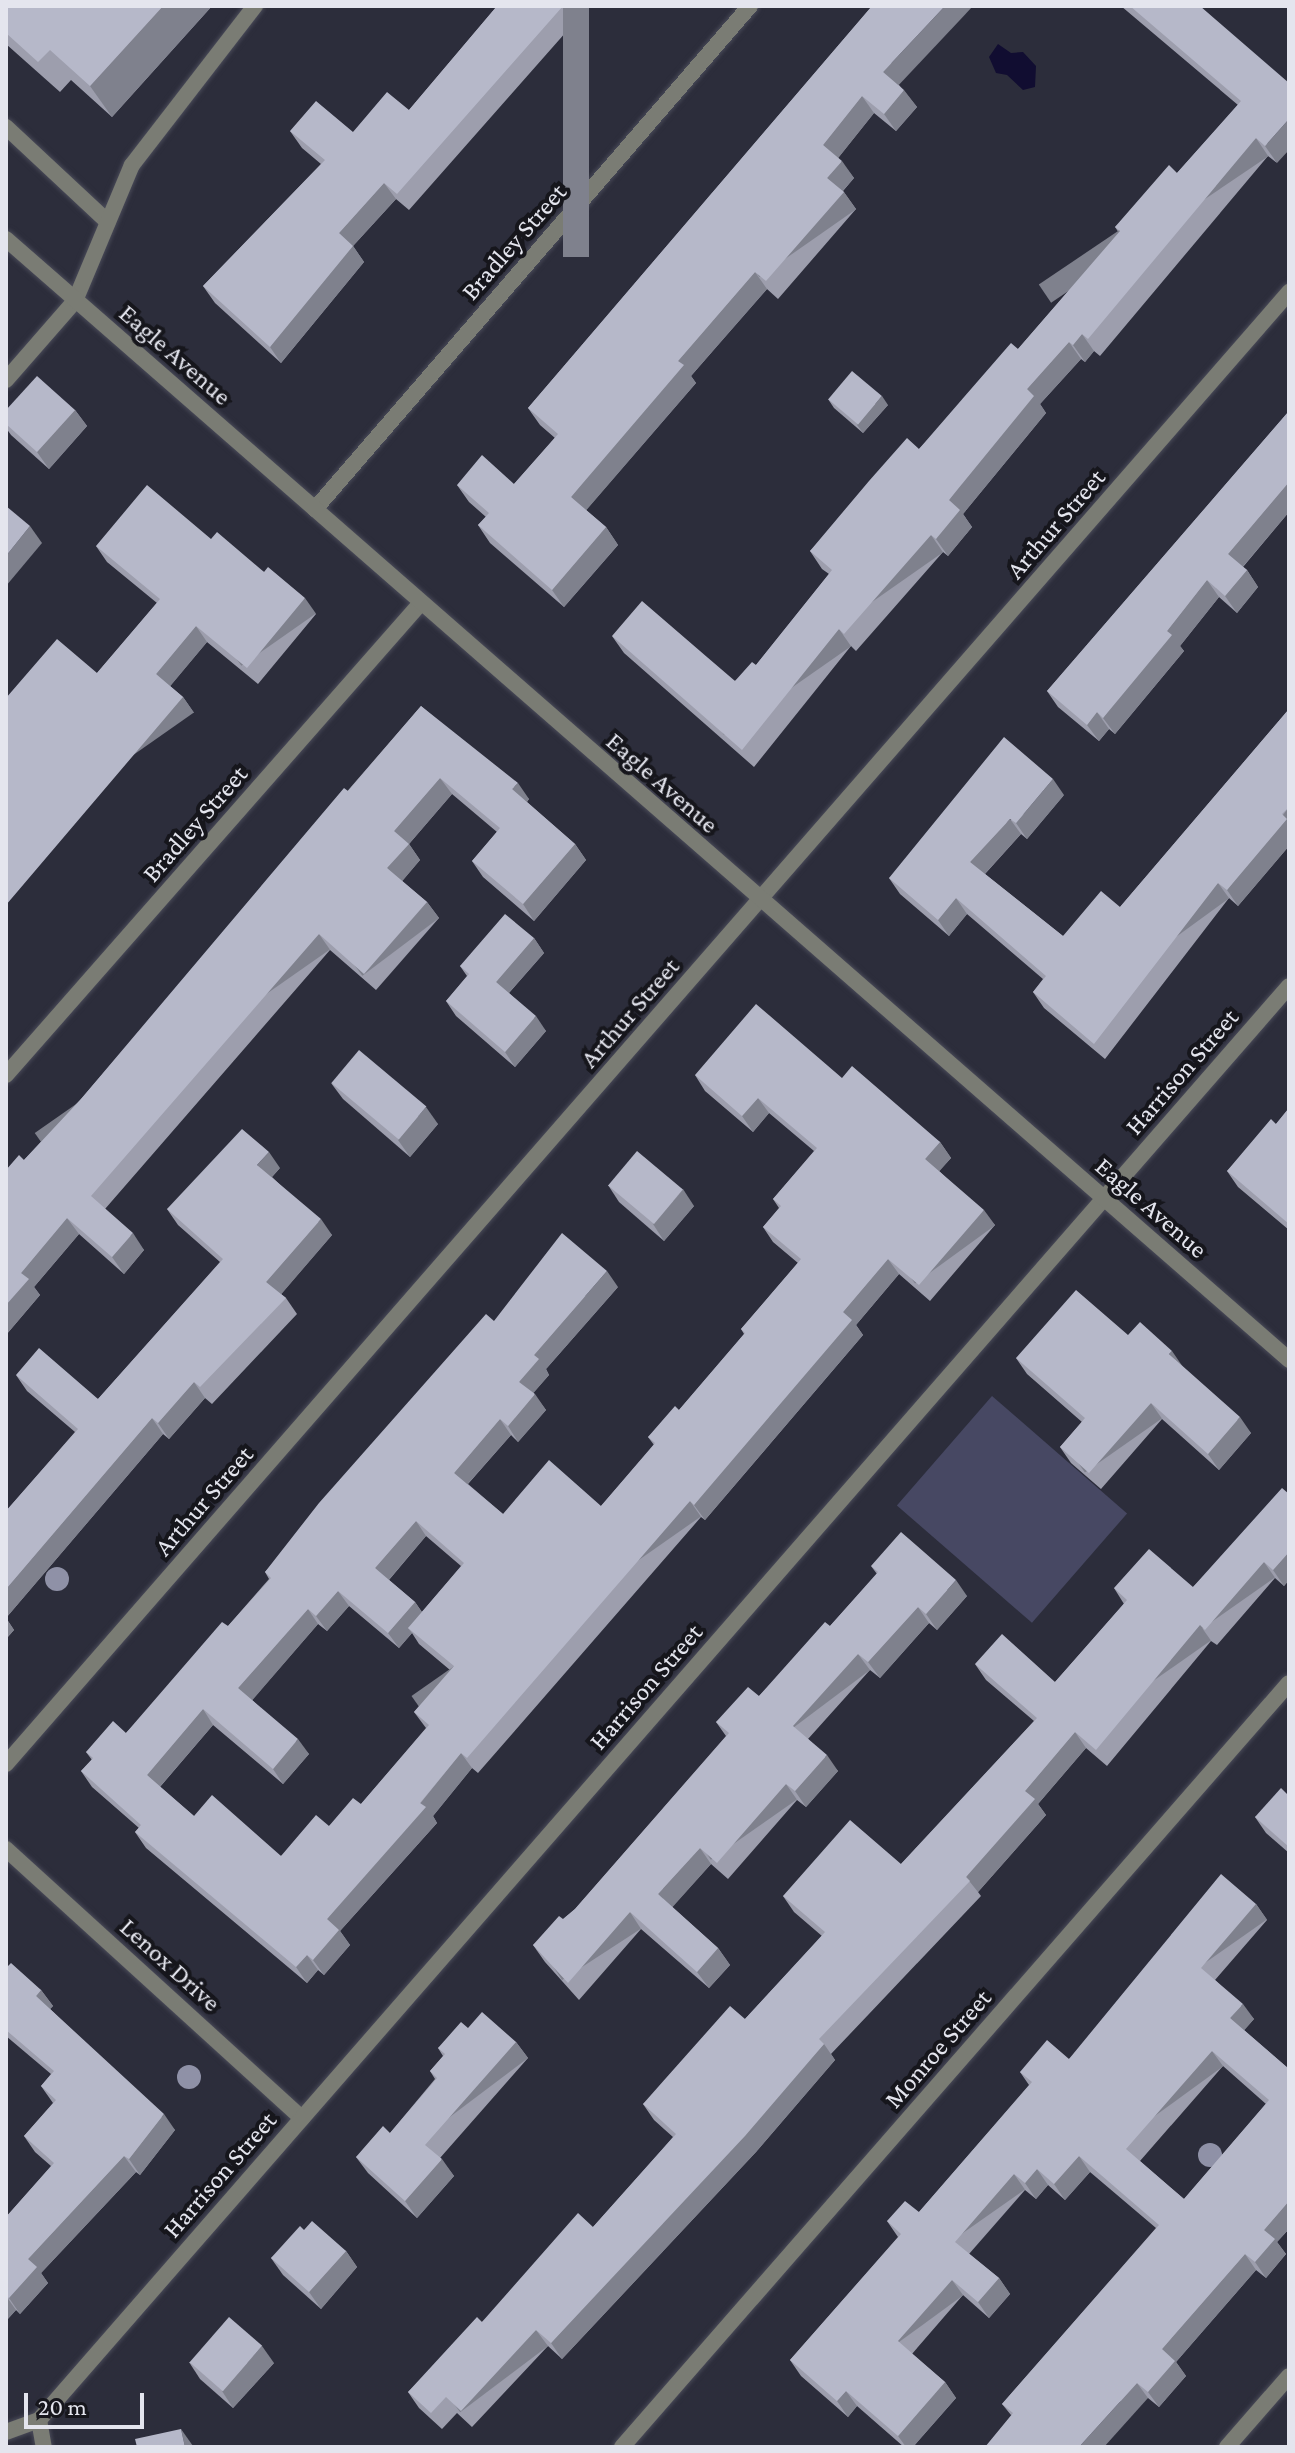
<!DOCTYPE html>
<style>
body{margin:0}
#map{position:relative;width:1295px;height:2453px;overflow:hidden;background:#2c2d3b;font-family:"Crimson Pro",serif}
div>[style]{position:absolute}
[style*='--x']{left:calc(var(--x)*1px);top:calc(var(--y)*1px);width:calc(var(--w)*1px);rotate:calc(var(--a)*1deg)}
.green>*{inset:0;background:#474863;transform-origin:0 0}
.water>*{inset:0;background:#110d31}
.roads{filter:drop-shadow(0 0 2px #494a58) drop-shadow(0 0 2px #494a58)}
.service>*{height:16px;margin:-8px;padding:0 8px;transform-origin:8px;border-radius:8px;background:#7a7c74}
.minor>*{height:16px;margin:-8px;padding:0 8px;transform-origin:8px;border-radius:8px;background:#7a7c74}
.tertiary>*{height:16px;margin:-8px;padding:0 8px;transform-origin:8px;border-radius:8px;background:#7a7c74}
.trees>*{width:24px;height:24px;margin:-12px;border-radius:50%;background:#8f91a7}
.wall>*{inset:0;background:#9d9ead}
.shaded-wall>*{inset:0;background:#7f818d;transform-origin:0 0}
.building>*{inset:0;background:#b6b8c9;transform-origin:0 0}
span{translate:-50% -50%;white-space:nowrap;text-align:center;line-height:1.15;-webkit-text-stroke:8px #16161c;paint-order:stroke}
.street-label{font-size:26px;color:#e4e5ee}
.frame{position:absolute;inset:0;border:8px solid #e4e5ee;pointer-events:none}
.scale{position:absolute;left:24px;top:2393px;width:120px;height:36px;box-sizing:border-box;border:4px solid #e4e5ee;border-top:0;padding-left:10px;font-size:24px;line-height:28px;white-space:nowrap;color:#e4e5ee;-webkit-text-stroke:6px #16161c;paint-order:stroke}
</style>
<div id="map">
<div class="green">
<i style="left:992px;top:1396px;width:179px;height:145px;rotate:41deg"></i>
</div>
<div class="water">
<i style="clip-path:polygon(998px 44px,1011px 53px,1023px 52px,1036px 66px,1035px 87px,1023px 90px,1007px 75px,996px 73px,989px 57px)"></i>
</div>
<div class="roads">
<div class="service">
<i style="--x:6;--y:127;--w:139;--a:43"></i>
<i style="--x:75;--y:301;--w:147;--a:-67.3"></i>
<i style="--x:132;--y:165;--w:201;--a:-52.3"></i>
</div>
<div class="minor">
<i style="--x:6;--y:380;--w:105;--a:-48.9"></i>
<i style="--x:315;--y:509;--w:665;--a:-49.15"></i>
<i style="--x:6;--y:1075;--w:626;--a:-48.69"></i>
<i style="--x:6;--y:1764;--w:1953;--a:-48.92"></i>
<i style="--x:6;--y:1849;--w:400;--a:42.3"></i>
<i style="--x:39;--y:2420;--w:27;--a:80"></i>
<i style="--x:6;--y:2432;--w:35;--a:-20"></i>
<i style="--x:39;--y:2420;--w:1902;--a:-48.92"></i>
<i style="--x:622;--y:2447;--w:1014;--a:-48.88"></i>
<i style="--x:1227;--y:2447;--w:94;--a:-48.9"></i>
</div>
<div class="tertiary">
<i style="--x:6;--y:239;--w:1704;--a:41.14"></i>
</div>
</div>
<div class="trees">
<i style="left:57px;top:1579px"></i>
<i style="left:189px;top:2077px"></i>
<i style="left:1210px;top:2155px"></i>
</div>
<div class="wall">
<i style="clip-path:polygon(6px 6px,212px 6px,112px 117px,71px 80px,60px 92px,6px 44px)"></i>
<i style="clip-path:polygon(497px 6px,589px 6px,409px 210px,396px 199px,353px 246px,364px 262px,281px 363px,215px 303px,203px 286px,321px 164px,302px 148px,290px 131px,353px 132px,409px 110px)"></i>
<i style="clip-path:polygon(872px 6px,899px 85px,917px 107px,896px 131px,874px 113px,838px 158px,854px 178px,843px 191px,856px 209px,778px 299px,767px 289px,691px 376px,696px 383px,586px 510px,606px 527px,618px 545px,564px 607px,490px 543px,478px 525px,486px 517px,469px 502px,457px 485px,514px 484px,555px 438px,540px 425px,528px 408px)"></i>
<i style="clip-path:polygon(1121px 6px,1200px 6px,1277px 163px,1268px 156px,1100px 356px,1094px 351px,1085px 362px,1081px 359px,1040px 404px,1046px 413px,963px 514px,972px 527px,948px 556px,943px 552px,856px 651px,851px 646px,754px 767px,624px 653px,612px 636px,735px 681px,756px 665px,829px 574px,822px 569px,810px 551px,919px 449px,1018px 349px,1119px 233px,1115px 227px,1177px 173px,1238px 105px)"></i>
<i style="clip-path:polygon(828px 399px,888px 405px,863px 433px,834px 408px)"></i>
<i style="clip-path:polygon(6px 410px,75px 410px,87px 426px,49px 469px,11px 435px,6px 428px)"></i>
<i style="clip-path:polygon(1289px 411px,1289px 512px,1243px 567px,1247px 570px,1258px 587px,1237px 613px,1219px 597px,1180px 646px,1184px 651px,1115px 734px,1109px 729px,1099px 741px,1058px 707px,1047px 691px)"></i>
<i style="clip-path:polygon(211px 539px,264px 572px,316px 614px,258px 684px,207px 642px,170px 686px,183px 697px,194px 713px,97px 673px,157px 603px,107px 562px,96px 546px)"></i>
<i style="clip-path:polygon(421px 706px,529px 799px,527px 802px,575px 844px,586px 860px,534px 921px,483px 877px,472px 861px,497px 832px,452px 794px,409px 844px,420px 860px,402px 881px,427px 902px,439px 918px,376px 990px,330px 950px,105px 1209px,144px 1250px,124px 1274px,79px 1234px,34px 1287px,40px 1295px,6px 1335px,24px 1160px,81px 1099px)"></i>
<i style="clip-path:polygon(1289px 709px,1289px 846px,1238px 906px,1229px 898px,1105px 1059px,1044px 1008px,1033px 992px,1043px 979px,967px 914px,949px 936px,900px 894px,889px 878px,1064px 795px,1027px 839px,1021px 834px,985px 874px,1063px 936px,1120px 907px)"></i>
<i style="clip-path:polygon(534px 938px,544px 953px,509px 993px,546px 1031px,515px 1067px,456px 1016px,446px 1001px,467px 976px,460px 966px)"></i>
<i style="clip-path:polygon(evenodd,695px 1075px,842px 1078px,940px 1142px,951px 1158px,939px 1171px,995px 1225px,930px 1301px,899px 1274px,856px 1325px,863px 1335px,705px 1520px,701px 1517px,478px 1773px,472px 1768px,433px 1816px,437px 1823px,340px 1931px,350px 1945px,324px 1975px,318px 1970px,307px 1983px,146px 1848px,135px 1832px,139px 1828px,92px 1787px,81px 1771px,92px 1760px,86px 1752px,126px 1733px,228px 1626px,269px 1579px,265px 1572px,494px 1321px,618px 1287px,546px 1369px,549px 1375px,533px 1393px,546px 1410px,518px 1442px,511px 1435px,468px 1484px,503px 1514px,601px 1506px,654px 1445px,648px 1437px,679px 1410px,744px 1334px,741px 1329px,798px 1263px,773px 1242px,763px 1227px,779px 1208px,773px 1199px,814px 1151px,769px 1113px,753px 1132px,705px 1091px,695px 1075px,426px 1536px,461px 1566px,422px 1612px,415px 1602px,389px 1580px,426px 1536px,695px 1075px,349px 1606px,399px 1648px,412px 1633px,419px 1644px,450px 1670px,414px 1712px,426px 1728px,361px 1804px,329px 1826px,281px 1856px,194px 1816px,160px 1787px,213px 1725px,283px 1784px,309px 1754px,252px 1700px,318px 1624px,327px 1631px,349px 1606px)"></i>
<i style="clip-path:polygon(331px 1083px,438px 1124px,410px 1157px,343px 1099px)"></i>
<i style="clip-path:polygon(1289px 1108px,1289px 1230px,1238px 1187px,1227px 1171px,1276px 1124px)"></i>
<i style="clip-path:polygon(280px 1168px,272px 1177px,332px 1235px,281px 1294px,286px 1298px,297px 1314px,212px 1404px,205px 1398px,169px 1439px,163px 1434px,6px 1618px,14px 1630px,6px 1639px,6px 1511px,75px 1432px,27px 1391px,16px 1375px,98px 1399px,220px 1262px,178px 1225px,167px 1209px)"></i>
<i style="clip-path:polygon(608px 1185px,694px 1206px,664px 1241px,619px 1202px)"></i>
<i style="clip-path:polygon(1128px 1335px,1183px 1367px,1251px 1433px,1219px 1470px,1162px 1419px,1101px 1489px,1071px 1463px,1060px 1447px,1082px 1422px,1027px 1374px,1016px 1358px)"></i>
<i style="clip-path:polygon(1289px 1494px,1289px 1580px,1284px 1586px,1275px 1578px,1217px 1645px,1211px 1641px,1107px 1766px,1086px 1748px,1038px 1804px,1046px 1815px,978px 1892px,981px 1896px,831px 2054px,835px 2060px,756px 2152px,562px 2359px,548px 2346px,472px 2427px,457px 2413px,442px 2429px,419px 2408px,408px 2392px,482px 2322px,593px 2227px,673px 2137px,654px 2120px,643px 2104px,745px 2019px,822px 1936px,794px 1912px,783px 1896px,901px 1864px,1034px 1721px,986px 1680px,975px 1664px,1055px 1682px,1124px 1604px,1114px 1588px,1193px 1587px)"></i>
<i style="clip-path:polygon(871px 1566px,967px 1596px,937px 1630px,929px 1623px,880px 1678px,870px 1670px,808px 1739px,838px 1771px,806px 1807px,797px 1800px,728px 1879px,711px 1864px,672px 1907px,718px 1948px,730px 1965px,709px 1988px,641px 1929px,579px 2000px,545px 1962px,533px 1945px,575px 1909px,726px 1736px,716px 1722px,759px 1696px,830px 1626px,877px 1574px)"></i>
<i style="clip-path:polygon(1289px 1796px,1289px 1853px,1266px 1833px,1255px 1817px)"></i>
<i style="clip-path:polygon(evenodd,1256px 1904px,1267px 1920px,1215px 1980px,1254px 2019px,1244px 2030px,1289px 2069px,1289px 2229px,1277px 2242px,1286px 2254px,1266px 2278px,1256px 2270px,1176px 2362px,1186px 2376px,1159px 2407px,1148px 2398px,1011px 2415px,1002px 2404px,1156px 2228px,1090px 2172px,1065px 2200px,1048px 2185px,1036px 2199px,1025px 2190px,969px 2254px,999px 2278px,1010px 2294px,989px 2318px,963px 2295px,912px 2354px,945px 2382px,956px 2398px,913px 2447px,904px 2447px,857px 2406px,848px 2417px,801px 2376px,790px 2360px,898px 2237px,887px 2221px,919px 2212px,1029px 2085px,1020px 2072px,1069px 2059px,1256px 1904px,1223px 2066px,1266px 2104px,1184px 2199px,1140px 2161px,1223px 2066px)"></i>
<i style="clip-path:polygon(6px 1968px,41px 1990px,53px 2006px,50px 2009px,175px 2130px,140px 2175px,136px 2172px,41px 2273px,48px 2283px,20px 2314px,16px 2310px,6px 2321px,6px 2217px,51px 2166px,35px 2152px,24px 2136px,53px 2103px,41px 2086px,51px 2074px,6px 2036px)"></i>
<i style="clip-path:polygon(468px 2028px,516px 2042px,528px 2058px,440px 2158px,454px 2176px,417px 2218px,368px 2173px,356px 2157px,390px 2133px,435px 2079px,430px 2071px,443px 2056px,438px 2048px)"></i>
<i style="clip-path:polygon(304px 2230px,346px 2251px,357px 2267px,321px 2309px,283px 2275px,271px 2258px)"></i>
<i style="clip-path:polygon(189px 2362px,274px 2363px,233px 2408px,200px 2379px)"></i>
</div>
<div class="shaded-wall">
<i style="clip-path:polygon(163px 6px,212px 6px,112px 117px,90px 86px)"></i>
<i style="left:563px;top:6px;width:26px;height:251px"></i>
<i style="clip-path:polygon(945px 6px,973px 6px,895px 89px,883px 72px)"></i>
<i style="clip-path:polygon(904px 90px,917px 107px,896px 131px,884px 114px)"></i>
<i style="clip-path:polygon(862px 96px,874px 113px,835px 162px,823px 145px)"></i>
<i style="clip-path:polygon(1289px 119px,1289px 150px,1277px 163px,1265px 146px)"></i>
<i style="left:1256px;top:138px;width:22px;height:262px;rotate:56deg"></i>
<i style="clip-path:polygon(842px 161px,854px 178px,839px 195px,827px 178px)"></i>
<i style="clip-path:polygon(384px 183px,396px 199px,353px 246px,364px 262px,281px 363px,270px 347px,339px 233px)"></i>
<i style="left:844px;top:192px;width:21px;height:118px;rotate:55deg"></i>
<i style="clip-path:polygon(755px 272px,767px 289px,691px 376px,696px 383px,583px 514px,571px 497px,678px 361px)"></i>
<i style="clip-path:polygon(1082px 334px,1094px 351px,1085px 362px,1073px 345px)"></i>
<i style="clip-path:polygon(1069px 342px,1081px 359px,1040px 404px,1046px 413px,963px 514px,972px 527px,948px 556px,936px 539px,949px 500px,1027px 389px)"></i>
<i style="clip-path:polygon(882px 396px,888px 405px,863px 433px,857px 425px)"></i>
<i style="clip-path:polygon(75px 410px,87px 426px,49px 469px,37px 452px)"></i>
<i style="clip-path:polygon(1289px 482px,1289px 512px,1239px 571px,1228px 554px)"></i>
<i style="clip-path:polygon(30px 526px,42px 543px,6px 586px,6px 556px)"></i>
<i style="clip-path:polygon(606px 527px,618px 545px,564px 607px,552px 590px)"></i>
<i style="left:931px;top:535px;width:21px;height:132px;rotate:55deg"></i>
<i style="clip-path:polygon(1247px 570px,1258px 587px,1237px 613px,1225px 596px)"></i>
<i style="clip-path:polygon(1207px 580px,1219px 597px,1180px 646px,1184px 651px,1115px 734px,1103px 718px,1167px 631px)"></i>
<i style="left:305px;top:598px;width:19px;height:91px;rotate:55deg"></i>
<i style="clip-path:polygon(196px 626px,207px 642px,167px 690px,156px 674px)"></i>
<i style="left:839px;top:629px;width:21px;height:155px;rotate:55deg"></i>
<i style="left:183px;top:697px;width:19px;height:273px;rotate:55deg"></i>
<i style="clip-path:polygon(1097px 712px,1109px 729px,1099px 741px,1087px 725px)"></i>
<i style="clip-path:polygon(440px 778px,452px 794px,409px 844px,420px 860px,399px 885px,387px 868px,394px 831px)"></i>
<i style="clip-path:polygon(1053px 779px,1064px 795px,1027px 839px,1016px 823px)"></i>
<i style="clip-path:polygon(518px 783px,529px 799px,523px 806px,512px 789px)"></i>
<i style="clip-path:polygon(1289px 807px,1289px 846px,1238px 906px,1227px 890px)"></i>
<i style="clip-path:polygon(1010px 819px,1021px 834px,981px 878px,970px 862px)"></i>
<i style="clip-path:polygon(575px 844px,586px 860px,534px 921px,523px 904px)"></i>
<i style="left:1218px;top:883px;width:19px;height:203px;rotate:54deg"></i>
<i style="clip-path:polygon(956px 898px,967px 914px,949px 936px,938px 920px)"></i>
<i style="left:427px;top:902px;width:20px;height:96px;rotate:53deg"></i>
<i style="left:319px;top:934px;width:19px;height:347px;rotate:55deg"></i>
<i style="clip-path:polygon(534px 938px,544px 953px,506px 996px,496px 982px)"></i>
<i style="clip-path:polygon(536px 1016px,546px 1031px,515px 1067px,505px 1052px)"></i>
<i style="clip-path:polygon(758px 1098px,769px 1113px,753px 1132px,742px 1116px)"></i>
<i style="clip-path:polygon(426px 1107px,438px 1124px,410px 1157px,398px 1140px)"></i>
<i style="clip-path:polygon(940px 1142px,951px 1158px,936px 1175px,925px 1159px)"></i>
<i style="clip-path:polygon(269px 1152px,280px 1168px,268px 1181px,257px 1165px)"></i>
<i style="clip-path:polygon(683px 1189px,694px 1206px,664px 1241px,653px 1224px)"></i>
<i style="left:984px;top:1210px;width:19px;height:99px;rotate:54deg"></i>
<i style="clip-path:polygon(67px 1218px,79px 1234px,34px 1287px,40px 1295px,6px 1335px,6px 1305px,21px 1273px)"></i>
<i style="clip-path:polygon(321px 1219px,332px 1235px,278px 1298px,266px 1282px)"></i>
<i style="clip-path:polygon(133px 1233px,144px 1250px,124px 1274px,112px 1257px)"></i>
<i style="clip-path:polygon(888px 1259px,899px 1274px,856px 1325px,863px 1335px,705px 1520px,694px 1505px,843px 1312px)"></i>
<i style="clip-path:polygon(607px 1271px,618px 1287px,546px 1369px,549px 1375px,530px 1397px,519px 1382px,534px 1355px)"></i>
<i style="clip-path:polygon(1172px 1351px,1183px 1367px,1169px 1354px)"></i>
<i style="clip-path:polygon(194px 1382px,205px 1398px,169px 1439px,158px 1423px)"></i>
<i style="clip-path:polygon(535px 1394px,546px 1410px,518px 1442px,508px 1426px)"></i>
<i style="left:1151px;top:1403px;width:19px;height:94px;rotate:55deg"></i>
<i style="clip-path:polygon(1240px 1417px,1251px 1433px,1219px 1470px,1208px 1454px)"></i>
<i style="clip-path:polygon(152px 1418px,163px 1434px,6px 1618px,14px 1630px,6px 1639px,6px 1589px)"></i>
<i style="clip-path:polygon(500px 1419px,511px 1435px,464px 1488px,454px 1473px)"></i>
<i style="left:690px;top:1501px;width:19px;height:340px;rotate:55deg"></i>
<i style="clip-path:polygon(416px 1521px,426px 1536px,386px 1583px,375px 1568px)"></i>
<i style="clip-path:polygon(1289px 1552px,1289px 1580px,1284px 1586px,1273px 1570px)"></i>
<i style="left:1264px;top:1562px;width:19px;height:90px;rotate:55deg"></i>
<i style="clip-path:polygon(956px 1580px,967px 1596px,937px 1630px,926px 1614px)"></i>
<i style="clip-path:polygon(338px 1591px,349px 1606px,327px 1631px,316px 1616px)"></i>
<i style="clip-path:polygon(415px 1602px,425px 1617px,408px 1628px,412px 1633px,399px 1648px,388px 1633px)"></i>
<i style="clip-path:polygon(918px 1607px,929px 1623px,880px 1678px,868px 1662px)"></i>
<i style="clip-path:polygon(308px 1609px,318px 1624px,249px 1704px,238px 1688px)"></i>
<i style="left:1200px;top:1625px;width:19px;height:163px;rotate:55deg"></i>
<i style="left:858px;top:1654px;width:20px;height:97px;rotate:53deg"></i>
<i style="clip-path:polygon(203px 1709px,213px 1725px,157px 1790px,147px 1775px)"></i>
<i style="clip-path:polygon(1075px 1732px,1086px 1748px,1038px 1804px,1046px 1815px,978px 1892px,966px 1877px,1025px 1791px)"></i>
<i style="clip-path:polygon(298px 1739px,309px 1754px,283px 1784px,273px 1769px)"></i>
<i style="clip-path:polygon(461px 1753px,472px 1768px,433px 1816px,437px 1823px,340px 1931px,350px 1945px,324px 1975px,313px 1960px,327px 1919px)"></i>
<i style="clip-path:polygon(827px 1755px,838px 1771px,806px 1807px,795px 1791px)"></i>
<i style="left:786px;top:1784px;width:19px;height:105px;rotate:55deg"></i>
<i style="clip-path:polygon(700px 1848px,711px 1864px,669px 1911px,658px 1894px)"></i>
<i style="left:1256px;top:1904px;width:19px;height:84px;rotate:55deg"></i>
<i style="left:630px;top:1912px;width:20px;height:94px;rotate:57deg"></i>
<i style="clip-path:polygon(718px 1948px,730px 1965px,709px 1988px,697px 1972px)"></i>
<i style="clip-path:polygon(307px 1955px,318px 1970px,307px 1983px,296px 1967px)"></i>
<i style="clip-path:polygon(41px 1990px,53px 2006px,47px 2012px,36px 1996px)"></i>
<i style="clip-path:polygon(1243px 2004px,1254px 2019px,1241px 2034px,1230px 2018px)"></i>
<i style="left:516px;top:2042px;width:20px;height:137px;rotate:53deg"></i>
<i style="clip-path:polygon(824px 2044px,835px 2060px,756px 2152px,562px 2359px,551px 2343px)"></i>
<i style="left:1212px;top:2051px;width:19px;height:130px;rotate:54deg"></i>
<i style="clip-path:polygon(164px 2114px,175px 2130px,140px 2175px,129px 2159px)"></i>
<i style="clip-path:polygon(124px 2156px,136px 2172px,41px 2273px,48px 2283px,20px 2314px,9px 2298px,28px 2259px)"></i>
<i style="clip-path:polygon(1079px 2156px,1090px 2172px,1065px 2200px,1054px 2184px)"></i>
<i style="clip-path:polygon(442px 2159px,454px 2176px,417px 2218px,405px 2201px)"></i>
<i style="clip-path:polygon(1037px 2169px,1048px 2185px,1036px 2199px,1025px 2183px)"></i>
<i style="left:1014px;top:2174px;width:19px;height:90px;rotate:55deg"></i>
<i style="clip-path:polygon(1289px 2201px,1289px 2229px,1277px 2242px,1286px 2254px,1266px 2278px,1255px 2262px,1264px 2230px)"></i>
<i style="clip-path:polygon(346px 2251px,357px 2267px,321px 2309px,309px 2292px)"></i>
<i style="clip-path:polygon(1245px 2254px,1256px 2270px,1176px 2362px,1186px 2376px,1159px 2407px,1148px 2392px,1162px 2349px)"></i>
<i style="clip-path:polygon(999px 2278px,1010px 2294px,989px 2318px,978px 2302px)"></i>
<i style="left:952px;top:2280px;width:19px;height:81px;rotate:54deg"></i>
<i style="clip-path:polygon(6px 2296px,16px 2310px,6px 2321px)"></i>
<i style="left:536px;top:2330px;width:20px;height:110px;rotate:53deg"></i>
<i style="clip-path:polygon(262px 2346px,274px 2363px,233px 2408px,222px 2391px)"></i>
<i style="clip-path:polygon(945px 2382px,956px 2398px,913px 2447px,906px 2447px,898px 2436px)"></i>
<i style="clip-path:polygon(1137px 2383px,1148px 2398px,1104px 2447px,1079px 2447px)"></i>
<i style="clip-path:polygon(846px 2391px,857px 2406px,848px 2417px,837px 2401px)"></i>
<i style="clip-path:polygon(181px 2429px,193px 2446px,193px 2447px,185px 2447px)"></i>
</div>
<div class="building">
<i style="clip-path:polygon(6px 6px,163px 6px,90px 86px,50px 50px,38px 62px,6px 33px)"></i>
<i style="clip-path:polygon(497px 6px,563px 6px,397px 194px,384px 183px,339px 233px,353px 246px,270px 347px,203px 286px,325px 160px,290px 131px,316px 101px,353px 132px,387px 92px,409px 110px)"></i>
<i style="clip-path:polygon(872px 6px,945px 6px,883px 72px,904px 90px,884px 114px,862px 96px,823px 145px,842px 161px,827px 178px,844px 192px,766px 281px,755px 272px,678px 361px,684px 365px,571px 497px,606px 527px,552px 590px,478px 525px,489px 513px,457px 485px,482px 455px,514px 484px,558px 434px,528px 408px)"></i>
<i style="clip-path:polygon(1130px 6px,1200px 6px,1289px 83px,1289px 119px,1265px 146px,1256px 138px,1088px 339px,1082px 334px,1073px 345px,1069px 342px,1027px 389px,1034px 396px,949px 500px,960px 510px,936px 539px,931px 535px,844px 634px,839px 629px,742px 750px,612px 636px,642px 601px,735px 681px,752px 662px,756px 665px,832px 570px,810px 551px,869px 481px,907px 438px,919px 449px,1011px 343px,1018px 349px,1120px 231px,1115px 227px,1169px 165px,1177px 173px,1241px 101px)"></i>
<i style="left:852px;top:371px;width:39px;height:37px;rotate:40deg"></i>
<i style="clip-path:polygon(37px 376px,75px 410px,37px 452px,6px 424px,6px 410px)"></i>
<i style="clip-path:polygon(1289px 411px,1289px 482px,1228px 554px,1247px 570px,1225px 596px,1207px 580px,1167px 631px,1172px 635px,1103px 718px,1097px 712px,1087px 725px,1047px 691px)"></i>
<i style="clip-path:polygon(147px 485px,211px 539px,217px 532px,264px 572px,268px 567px,305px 598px,247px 668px,196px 626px,156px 674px,183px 697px,6px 905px,6px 698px,57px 639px,97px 673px,160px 599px,96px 546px)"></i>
<i style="clip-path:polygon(6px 506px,30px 526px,6px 556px)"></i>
<i style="clip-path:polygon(421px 706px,518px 783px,512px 789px,575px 844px,523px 904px,472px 861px,500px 828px,440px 778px,394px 831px,409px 844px,387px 868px,427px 902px,364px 974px,319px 934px,91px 1196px,133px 1233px,112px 1257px,67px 1218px,21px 1273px,29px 1279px,6px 1305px,6px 1170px,19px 1155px,24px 1160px,81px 1099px,344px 788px,348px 791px)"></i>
<i style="clip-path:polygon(1289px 709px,1289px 807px,1282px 814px,1287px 819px,1227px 890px,1218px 883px,1094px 1044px,1033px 992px,1046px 976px,956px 898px,938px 920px,889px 878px,1004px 737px,1053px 779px,1016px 823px,1010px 819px,970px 862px,1063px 936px,1101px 891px,1120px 907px)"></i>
<i style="clip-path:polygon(505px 914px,534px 938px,496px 982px,536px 1016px,505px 1052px,446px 1001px,469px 974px,460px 966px)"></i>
<i style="clip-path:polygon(evenodd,756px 1004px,842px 1078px,852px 1066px,940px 1142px,925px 1159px,984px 1210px,919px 1285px,888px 1259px,843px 1312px,852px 1320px,694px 1505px,690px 1501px,467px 1758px,461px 1753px,420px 1803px,426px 1807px,327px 1919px,339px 1930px,313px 1960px,307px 1955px,296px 1967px,135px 1832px,141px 1825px,81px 1771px,93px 1758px,86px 1752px,113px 1721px,126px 1733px,222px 1622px,228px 1626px,271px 1578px,265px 1572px,319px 1503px,486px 1314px,494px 1321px,562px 1233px,607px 1271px,534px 1355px,539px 1359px,519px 1382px,535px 1394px,508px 1426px,500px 1419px,454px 1473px,503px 1514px,549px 1460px,601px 1506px,655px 1443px,648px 1437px,675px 1406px,679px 1410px,745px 1333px,741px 1329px,801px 1259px,763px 1227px,781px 1206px,773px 1199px,817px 1148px,758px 1098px,742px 1116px,695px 1075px,756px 1004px,416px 1521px,464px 1563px,408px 1628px,454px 1666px,414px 1712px,429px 1725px,361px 1804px,353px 1798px,329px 1826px,316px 1815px,281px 1856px,212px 1795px,194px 1816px,147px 1775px,203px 1709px,273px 1769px,298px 1739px,238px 1688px,308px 1609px,316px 1616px,338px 1591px,388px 1633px,415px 1602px,375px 1568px,416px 1521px)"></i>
<i style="left:359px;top:1050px;width:88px;height:43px;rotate:40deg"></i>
<i style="clip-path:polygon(1289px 1108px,1289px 1224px,1227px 1171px,1271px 1119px,1276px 1124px)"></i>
<i style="clip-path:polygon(242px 1129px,269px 1152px,257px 1165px,321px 1219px,266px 1282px,286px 1298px,200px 1387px,194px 1382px,158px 1423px,152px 1418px,6px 1589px,6px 1511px,78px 1429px,16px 1375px,39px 1348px,98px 1399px,223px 1259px,167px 1209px)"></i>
<i style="left:637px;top:1151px;width:60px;height:45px;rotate:40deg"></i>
<i style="clip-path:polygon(1076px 1290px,1128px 1335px,1140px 1322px,1172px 1351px,1169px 1354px,1240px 1417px,1208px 1454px,1151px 1403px,1089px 1473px,1060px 1447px,1085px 1418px,1016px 1358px)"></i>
<i style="clip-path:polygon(1282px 1488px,1289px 1494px,1289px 1552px,1273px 1570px,1264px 1562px,1205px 1630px,1200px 1625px,1096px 1750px,1075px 1732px,1025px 1791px,1035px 1799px,966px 1877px,970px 1881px,819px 2039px,824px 2044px,745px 2136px,551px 2343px,536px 2330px,461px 2411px,446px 2397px,431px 2413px,408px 2392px,477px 2317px,482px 2322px,578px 2213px,593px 2227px,676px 2134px,643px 2104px,730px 2006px,745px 2019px,825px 1932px,783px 1896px,850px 1820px,901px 1864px,1037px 1718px,975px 1664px,1002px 1634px,1055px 1682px,1127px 1600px,1114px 1588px,1149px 1549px,1193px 1587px)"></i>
<i style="clip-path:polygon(901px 1532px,956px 1580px,926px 1614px,918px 1607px,868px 1662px,858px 1654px,793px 1726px,827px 1755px,795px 1791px,786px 1784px,717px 1863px,700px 1848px,658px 1894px,718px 1948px,697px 1972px,630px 1912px,568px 1983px,533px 1945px,559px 1916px,563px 1919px,575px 1909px,729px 1733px,716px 1722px,748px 1687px,759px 1696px,825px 1622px,830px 1626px,878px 1572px,871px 1566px)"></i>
<i style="clip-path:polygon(1281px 1788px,1289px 1796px,1289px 1847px,1255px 1817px)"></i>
<i style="clip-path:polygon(evenodd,1221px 1874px,1256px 1904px,1201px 1968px,1243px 2004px,1230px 2018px,1289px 2069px,1289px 2201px,1264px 2230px,1275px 2239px,1255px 2262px,1245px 2254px,1162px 2349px,1175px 2361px,1148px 2392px,1137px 2383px,1079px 2447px,985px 2447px,1013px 2413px,1002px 2404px,1159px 2225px,1079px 2156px,1054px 2184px,1037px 2169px,1025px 2183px,1014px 2174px,955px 2242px,999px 2278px,978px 2302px,952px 2280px,898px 2341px,945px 2382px,898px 2436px,846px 2391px,837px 2401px,790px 2360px,901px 2234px,887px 2221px,905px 2201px,919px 2212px,1032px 2082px,1020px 2072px,1047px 2040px,1069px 2059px,1221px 1874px,1212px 2051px,1269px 2100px,1184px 2199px,1126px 2149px,1212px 2051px)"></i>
<i style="clip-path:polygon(11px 1963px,41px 1990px,36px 1996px,164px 2114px,129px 2159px,124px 2156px,28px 2259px,37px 2267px,9px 2298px,6px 2296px,6px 2217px,54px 2163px,24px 2136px,56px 2100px,41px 2086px,54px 2071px,6px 2030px,6px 1968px)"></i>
<i style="clip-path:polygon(482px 2012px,516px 2042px,425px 2145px,442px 2159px,405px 2201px,356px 2157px,383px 2126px,390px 2133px,437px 2078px,430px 2071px,445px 2054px,438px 2048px,461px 2022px,468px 2028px)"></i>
<i style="clip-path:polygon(312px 2221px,346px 2251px,309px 2292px,271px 2258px,300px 2226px,304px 2230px)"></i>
<i style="left:229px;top:2317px;width:44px;height:60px;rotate:41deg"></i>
<i style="clip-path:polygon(181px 2429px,185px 2447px,137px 2447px,135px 2439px)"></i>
</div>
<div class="street-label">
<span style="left:514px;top:242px;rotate:-49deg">Bradley Street</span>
<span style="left:175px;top:355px;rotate:41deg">Eagle Avenue</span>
<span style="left:1056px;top:524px;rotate:-49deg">Arthur Street</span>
<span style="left:662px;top:783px;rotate:41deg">Eagle Avenue</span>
<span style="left:195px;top:824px;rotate:-49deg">Bradley Street</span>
<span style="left:630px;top:1013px;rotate:-49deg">Arthur Street</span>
<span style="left:1182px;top:1072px;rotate:-49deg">Harrison Street</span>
<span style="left:1151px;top:1208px;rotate:41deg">Eagle Avenue</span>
<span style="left:204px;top:1501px;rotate:-49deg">Arthur Street</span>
<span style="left:646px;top:1687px;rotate:-49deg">Harrison Street</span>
<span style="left:170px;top:1965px;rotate:42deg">Lenox Drive</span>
<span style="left:938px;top:2049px;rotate:-49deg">Monroe Street</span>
<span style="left:220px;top:2175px;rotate:-49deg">Harrison Street</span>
</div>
<div class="frame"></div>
<div class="scale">20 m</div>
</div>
